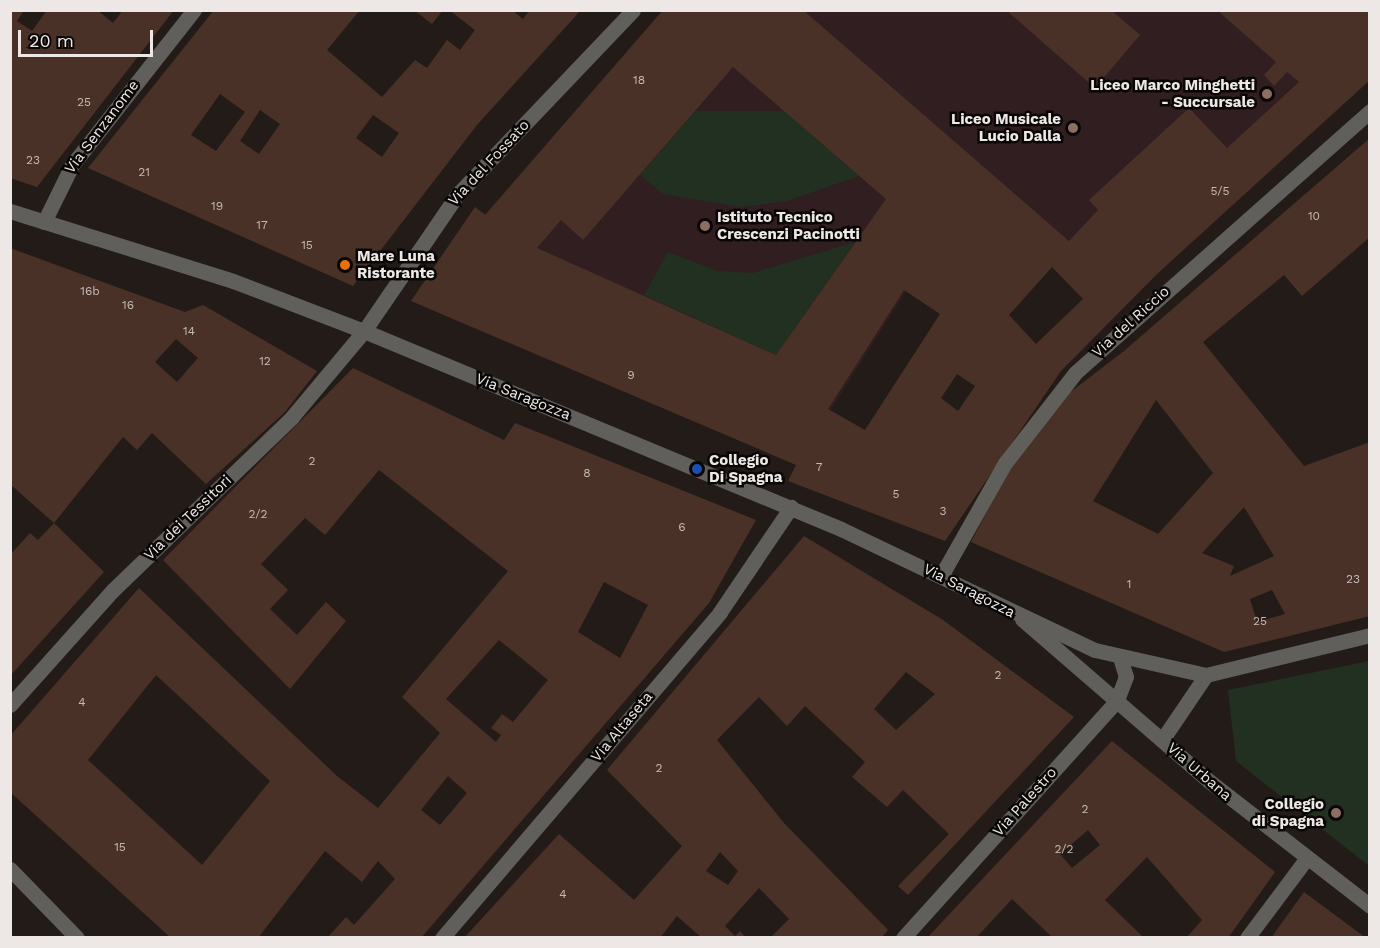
<!DOCTYPE html>
<style>
body{margin:0}
#map{position:relative;width:1380px;height:948px;overflow:hidden;background:#231b18;font-family:"Work Sans",sans-serif}
div>[style]{position:absolute}
[style*='--x']{left:calc(var(--x)*1px);top:calc(var(--y)*1px);width:calc(var(--w)*1px);rotate:calc(var(--a)*1deg)}
.education>*{inset:0;background:#311e20}
.green>*{inset:0;background:#223021}
.building>*{inset:0;background:#4a3127}
.service>*{height:15px;margin:-7.5px;padding:0 7.5px;transform-origin:7.5px;border-radius:7.5px;background:#605f5b}
.minor>*{height:15px;margin:-7.5px;padding:0 7.5px;transform-origin:7.5px;border-radius:7.5px;background:#605f5b}
.tertiary>*{height:15px;margin:-7.5px;padding:0 7.5px;transform-origin:7.5px;border-radius:7.5px;background:#605f5b}
.dots>*{width:16px;height:16px;translate:-50% -50%;box-sizing:border-box;border:3px solid #090706;border-radius:50%}
span{translate:-50% -50%;white-space:nowrap;text-align:center;line-height:1.15;-webkit-text-stroke:5px #090706;paint-order:stroke}
.number-label{font-size:12px;color:#c4bab6}
.number-label span{-webkit-text-stroke-width:0}
.poi-label{font-size:15px;color:#ede8e6;font-weight:700}
.right{translate:-100% -50%;text-align:right}
.left{translate:0 -50%;text-align:left}
.street-label{font-size:15px;color:#ede8e6}
.frame{position:absolute;inset:0;border:12px solid #ede8e6;pointer-events:none}
.scale{position:absolute;left:18px;top:30px;width:135px;height:27px;box-sizing:border-box;border:3px solid #ede8e6;border-top:0;padding-left:8px;font-size:18px;line-height:21px;white-space:nowrap;color:#ede8e6;-webkit-text-stroke:4px #090706;paint-order:stroke}
</style>
<div id="map">
<div class="education">
<i style="clip-path:polygon(663px 11px,1369px 11px,1369px 80px,1157px 274px,1098px 211px,1069px 241px,991px 174px,937px 242px,796px 465px,411px 301px,475px 207px,486px 214px)"></i>
</div>
<div class="green">
<i style="clip-path:polygon(695px 111px,784px 111px,859px 176px,787px 201px,741px 207px,663px 194px,640px 175px)"></i>
<i style="clip-path:polygon(855px 242px,776px 355px,644px 295px,668px 252px,718px 271px,753px 273px)"></i>
<i style="clip-path:polygon(1369px 661px,1370px 661px,1369px 866px,1236px 761px,1228px 690px)"></i>
</div>
<div class="building">
<i style="clip-path:polygon(10px 10px,23px 12px,17px 21px,32px 31px,47px 10px,97px 10px,113px 23px,123px 10px,174px 10px,37px 187px,10px 178px)"></i>
<i style="clip-path:polygon(evenodd,214px 10px,360px 10px,327px 50px,382px 97px,415px 60px,427px 68px,447px 40px,460px 50px,475px 30px,449px 10px,512px 10px,523px 19px,530px 10px,581px 10px,477px 125px,353px 286px,88px 168px,214px 10px,220px 94px,245px 112px,216px 151px,191px 135px,220px 94px,214px 10px,260px 110px,280px 124px,259px 154px,240px 141px,260px 110px,214px 10px,373px 115px,399px 133px,382px 157px,356px 138px,373px 115px)"></i>
<i style="clip-path:polygon(414px 10px,443px 10px,432px 24px)"></i>
<i style="clip-path:polygon(evenodd,663px 10px,803px 10px,1069px 241px,1098px 210px,1089px 200px,1189px 108px,1227px 148px,1299px 82px,1287px 72px,1274px 86px,1264px 75px,1276px 62px,1217px 10px,1370px 10px,1370px 80px,1157px 274px,1061px 371px,945px 541px,788px 481px,796px 465px,411px 301px,475px 207px,485px 215px,663px 10px,733px 67px,886px 199px,776px 355px,537px 248px,561px 220px,583px 240px,733px 67px,663px 10px,1052px 267px,1083px 299px,1036px 344px,1009px 315px,1052px 267px,663px 10px,904px 290px,940px 314px,865px 430px,828px 409px,904px 290px,663px 10px,957px 374px,975px 386px,958px 411px,941px 398px,957px 374px)"></i>
<i style="clip-path:polygon(1006px 10px,1111px 10px,1140px 35px,1095px 88px)"></i>
<i style="clip-path:polygon(evenodd,1370px 138px,1370px 237px,1302px 296px,1284px 275px,1203px 342px,1304px 466px,1370px 442px,1370px 616px,1224px 652px,971px 542px,1011px 466px,1060px 400px,1124px 351px,1370px 138px,1156px 400px,1213px 473px,1158px 534px,1093px 501px,1156px 400px,1370px 138px,1244px 507px,1274px 556px,1230px 576px,1234px 566px,1202px 553px,1244px 507px,1370px 138px,1272px 590px,1285px 614px,1257px 622px,1250px 599px,1272px 590px)"></i>
<i style="clip-path:polygon(evenodd,10px 248px,185px 312px,203px 305px,317px 371px,285px 412px,206px 484px,152px 433px,137px 450px,123px 437px,54px 523px,104px 572px,10px 676px,10px 555px,30px 533px,38px 540px,54px 523px,10px 484px,10px 248px,176px 339px,198px 358px,177px 382px,155px 362px,176px 339px)"></i>
<i style="clip-path:polygon(evenodd,353px 368px,504px 440px,515px 423px,756px 520px,709px 603px,421px 938px,327px 938px,346px 917px,354px 925px,395px 879px,378px 861px,362px 882px,325px 851px,258px 938px,171px 938px,10px 792px,10px 736px,139px 588px,337px 776px,378px 808px,440px 733px,402px 697px,508px 571px,379px 470px,325px 535px,305px 518px,261px 564px,288px 590px,270px 609px,297px 635px,326px 602px,346px 621px,290px 689px,163px 560px,353px 368px,604px 582px,648px 605px,620px 658px,578px 632px,604px 582px,353px 368px,499px 640px,548px 680px,513px 722px,502px 714px,491px 728px,501px 735px,496px 742px,446px 699px,499px 640px,353px 368px,156px 675px,270px 781px,202px 865px,88px 760px,156px 675px,353px 368px,448px 776px,467px 793px,440px 825px,421px 810px,448px 776px)"></i>
<i style="clip-path:polygon(evenodd,804px 536px,943px 620px,1074px 717px,908px 895px,898px 886px,949px 834px,903px 790px,887px 807px,852px 777px,865px 762px,805px 706px,787px 726px,759px 697px,717px 740px,784px 823px,888px 930px,881px 938px,770px 938px,789px 919px,759px 888px,725px 926px,735px 936px,740px 931px,746px 938px,702px 938px,677px 916px,660px 938px,464px 938px,559px 834px,634px 900px,682px 846px,607px 770px,804px 536px,906px 672px,935px 694px,896px 730px,874px 709px,906px 672px,804px 536px,720px 852px,738px 871px,728px 885px,706px 871px,720px 852px)"></i>
<i style="clip-path:polygon(evenodd,1112px 741px,1275px 872px,1228px 938px,1186px 938px,1202px 920px,1147px 857px,1105px 900px,1144px 938px,1053px 938px,1012px 899px,976px 938px,927px 938px,1112px 741px,1088px 830px,1100px 845px,1072px 868px,1060px 854px,1088px 830px)"></i>
<i style="clip-path:polygon(1304px 892px,1366px 938px,1271px 938px)"></i>
</div>
<div class="service">
<i style="--x:941;--y:576;--w:130;--a:-60.5"></i>
<i style="--x:1005;--y:463;--w:114;--a:-52.1"></i>
<i style="--x:1075;--y:373;--w:395;--a:-41.6"></i>
</div>
<div class="minor">
<i style="--x:44;--y:222;--w:64;--a:-63.8"></i>
<i style="--x:72;--y:165;--w:197;--a:-51.8"></i>
<i style="--x:1022;--y:619;--w:247;--a:40.9"></i>
<i style="--x:1209;--y:781;--w:204;--a:37.8"></i>
<i style="--x:10;--y:705;--w:154;--a:-48.2"></i>
<i style="--x:113;--y:590;--w:249;--a:-44"></i>
<i style="--x:292;--y:417;--w:112;--a:-50.1"></i>
<i style="--x:364;--y:331;--w:165;--a:-55.6"></i>
<i style="--x:457;--y:195;--w:255;--a:-46.4"></i>
<i style="--x:1162;--y:740;--w:78;--a:-55.9"></i>
<i style="--x:10;--y:869;--w:96;--a:45.8"></i>
<i style="--x:442;--y:938;--w:428;--a:-49.5"></i>
<i style="--x:720;--y:612;--w:127;--a:-55.9"></i>
<i style="--x:903;--y:938;--w:320;--a:-48"></i>
<i style="--x:1117;--y:700;--w:25;--a:-69"></i>
<i style="--x:1126;--y:677;--w:21;--a:-107"></i>
<i style="--x:1247;--y:938;--w:99;--a:-53.2"></i>
</div>
<div class="tertiary">
<i style="--x:10;--y:211;--w:234;--a:17.4"></i>
<i style="--x:233;--y:281;--w:140;--a:20.9"></i>
<i style="--x:364;--y:331;--w:516;--a:22.54"></i>
<i style="--x:841;--y:529;--w:281;--a:25.5"></i>
<i style="--x:1095;--y:650;--w:114;--a:12.7"></i>
<i style="--x:1206;--y:675;--w:169;--a:-13.7"></i>
</div>
<div class="dots">
<i style="left:1267px;top:94px;background:#8d6e63"></i>
<i style="left:1073px;top:128px;background:#8d6e63"></i>
<i style="left:705px;top:226px;background:#8d6e63"></i>
<i style="left:345px;top:265px;background:#e8710a"></i>
<i style="left:697px;top:469px;background:#1a4fb4"></i>
<i style="left:1336px;top:813px;background:#8d6e63"></i>
</div>
<div class="number-label">
<span style="left:639px;top:81px">18</span>
<span style="left:84px;top:103px">25</span>
<span style="left:33px;top:161px">23</span>
<span style="left:144px;top:173px">21</span>
<span style="left:1220px;top:192px">5/5</span>
<span style="left:217px;top:207px">19</span>
<span style="left:1314px;top:217px">10</span>
<span style="left:262px;top:226px">17</span>
<span style="left:307px;top:246px">15</span>
<span style="left:90px;top:292px">16b</span>
<span style="left:128px;top:306px">16</span>
<span style="left:189px;top:332px">14</span>
<span style="left:265px;top:362px">12</span>
<span style="left:631px;top:376px">9</span>
<span style="left:312px;top:462px">2</span>
<span style="left:819px;top:468px">7</span>
<span style="left:587px;top:474px">8</span>
<span style="left:896px;top:495px">5</span>
<span style="left:943px;top:512px">3</span>
<span style="left:258px;top:515px">2/2</span>
<span style="left:682px;top:528px">6</span>
<span style="left:1353px;top:580px">23</span>
<span style="left:1129px;top:585px">1</span>
<span style="left:1260px;top:622px">25</span>
<span style="left:998px;top:676px">2</span>
<span style="left:82px;top:703px">4</span>
<span style="left:659px;top:769px">2</span>
<span style="left:1085px;top:810px">2</span>
<span style="left:120px;top:848px">15</span>
<span style="left:1064px;top:850px">2/2</span>
<span style="left:563px;top:895px">4</span>
</div>
<div class="poi-label">
<span class="right" style="left:1255px;top:94px">Liceo Marco Minghetti<br>- Succursale</span>
<span class="right" style="left:1061px;top:128px">Liceo Musicale<br>Lucio Dalla</span>
<span class="left" style="left:717px;top:226px">Istituto Tecnico<br>Crescenzi Pacinotti</span>
<span class="left" style="left:357px;top:265px">Mare Luna<br>Ristorante</span>
<span class="left" style="left:709px;top:469px">Collegio<br>Di Spagna</span>
<span class="right" style="left:1324px;top:813px">Collegio<br>di Spagna</span>
</div>
<div class="street-label">
<span style="left:102px;top:127px;rotate:-53deg">Via Senzanome</span>
<span style="left:489px;top:163px;rotate:-47deg">Via del Fossato</span>
<span style="left:1131px;top:322px;rotate:-42deg">Via del Riccio</span>
<span style="left:523px;top:397px;rotate:22deg">Via Saragozza</span>
<span style="left:188px;top:518px;rotate:-44deg">Via dei Tessitori</span>
<span style="left:969px;top:591px;rotate:27deg">Via Saragozza</span>
<span style="left:622px;top:727px;rotate:-50deg">Via Altaseta</span>
<span style="left:1199px;top:772px;rotate:41deg">Via Urbana</span>
<span style="left:1025px;top:802px;rotate:-48deg">Via Palestro</span>
</div>
<div class="frame"></div>
<div class="scale">20 m</div>
</div>
